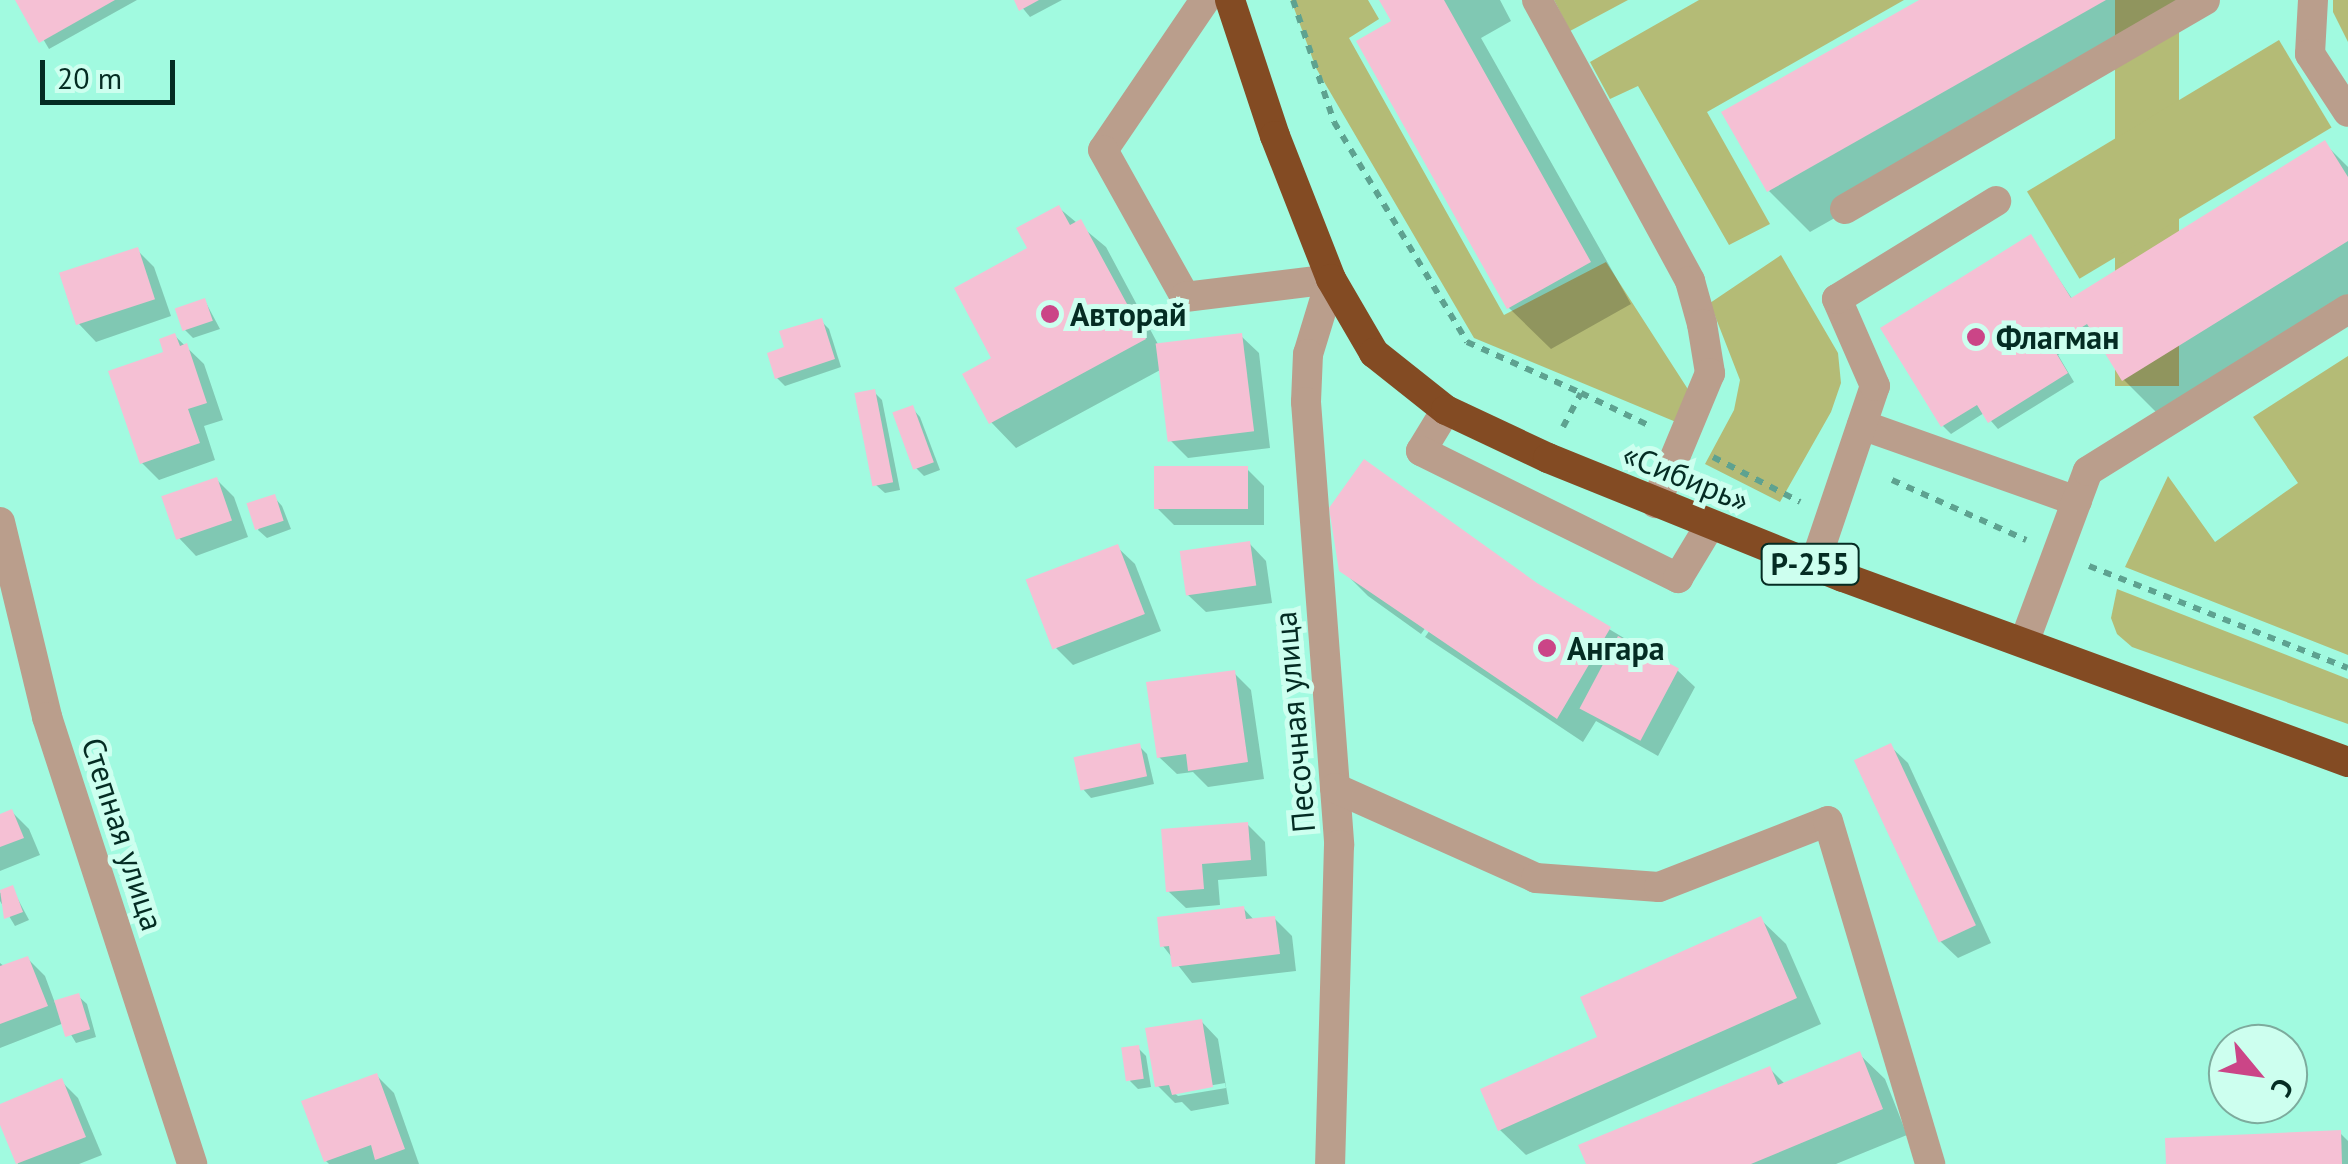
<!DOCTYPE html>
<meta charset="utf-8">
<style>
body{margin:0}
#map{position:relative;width:2348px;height:1164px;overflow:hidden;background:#a1fae0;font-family:"PT Sans",sans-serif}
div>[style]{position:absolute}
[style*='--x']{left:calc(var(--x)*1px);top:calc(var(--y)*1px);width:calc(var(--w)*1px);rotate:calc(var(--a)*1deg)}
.green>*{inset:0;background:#b4bb76;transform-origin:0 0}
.shadow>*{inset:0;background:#0003}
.building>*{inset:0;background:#f5c0d4;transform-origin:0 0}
.path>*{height:6px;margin-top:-3px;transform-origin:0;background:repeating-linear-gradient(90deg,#5ea290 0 8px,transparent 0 16px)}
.minor>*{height:30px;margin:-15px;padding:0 15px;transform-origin:15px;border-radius:15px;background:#ba9e8c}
.highway>*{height:30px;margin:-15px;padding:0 15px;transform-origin:15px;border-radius:15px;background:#834b23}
.dots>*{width:28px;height:28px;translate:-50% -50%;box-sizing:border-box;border:5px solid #cdffef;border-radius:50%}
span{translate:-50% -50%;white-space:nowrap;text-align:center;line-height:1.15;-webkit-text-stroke:10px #cdffef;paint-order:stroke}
.shield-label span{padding:2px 8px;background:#cdffef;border:2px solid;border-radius:8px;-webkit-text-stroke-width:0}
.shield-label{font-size:30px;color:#042c23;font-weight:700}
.poi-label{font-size:32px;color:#042c23;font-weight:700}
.left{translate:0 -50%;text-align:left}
.street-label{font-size:32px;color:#042c23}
.north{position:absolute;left:2208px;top:1024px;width:100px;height:100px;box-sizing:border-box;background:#cdffef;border:2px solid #7dab9d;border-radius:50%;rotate:119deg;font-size:28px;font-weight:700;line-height:40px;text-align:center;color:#042c23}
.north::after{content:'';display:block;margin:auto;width:35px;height:45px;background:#cb4587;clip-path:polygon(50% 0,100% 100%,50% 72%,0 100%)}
.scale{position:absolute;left:40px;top:60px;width:135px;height:45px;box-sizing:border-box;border:5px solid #042c23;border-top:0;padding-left:12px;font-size:30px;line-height:35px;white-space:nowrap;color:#042c23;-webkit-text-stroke:8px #cdffef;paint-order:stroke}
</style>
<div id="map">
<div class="green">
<i style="clip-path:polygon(1291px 0,1368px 0,1379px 19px,1349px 38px,1504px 315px,1606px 262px,1691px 394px,1676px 422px,1474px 338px,1316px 68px)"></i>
<i style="clip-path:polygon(1554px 0,1628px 0,1570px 31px)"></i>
<i style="clip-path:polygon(1699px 0,1904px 0,1707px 112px,1770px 224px,1729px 245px,1638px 86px,1610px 99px,1590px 62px)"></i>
<i style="left:2115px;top:0;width:64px;height:386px"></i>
<i style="clip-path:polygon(2333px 0,2348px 0,2348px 42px,2333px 12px)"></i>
<i style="left:2279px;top:40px;width:102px;height:294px;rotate:59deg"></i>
<i style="clip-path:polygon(1781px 255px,1838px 353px,1841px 383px,1831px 412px,1780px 502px,1705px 464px,1734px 410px,1740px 380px,1710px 303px)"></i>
<i style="clip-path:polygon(2348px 356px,2348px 655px,2125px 567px,2168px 476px,2215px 542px,2298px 483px,2253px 417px)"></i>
<i style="clip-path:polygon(2117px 589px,2348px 679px,2348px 724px,2132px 647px,2117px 634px,2111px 618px)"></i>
</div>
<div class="shadow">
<i style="clip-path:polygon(20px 0,137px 0,49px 49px)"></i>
<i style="clip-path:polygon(1016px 0,1062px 0,1030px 17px)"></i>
<i style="clip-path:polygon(1381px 0,1500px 0,1511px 21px,1481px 38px,1631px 304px,1551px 349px,1509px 308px,1359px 42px,1394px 22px)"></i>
<i style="clip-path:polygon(1924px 0,2219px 0,1810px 232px,1769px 191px)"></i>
<i style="clip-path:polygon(2325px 144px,2348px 167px,2348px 308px,2165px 421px,2124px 380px,2095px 332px,2058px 355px,2074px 382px,1998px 429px,1984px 413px,1951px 434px,1943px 426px,2031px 238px,2073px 300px)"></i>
<i style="clip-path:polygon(1059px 208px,1106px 247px,1159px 346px,1241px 336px,1259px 353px,1270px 448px,1188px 458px,1170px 440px,1162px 369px,1016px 448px,991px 422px,994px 359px,1031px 249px)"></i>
<i style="clip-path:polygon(137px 250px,154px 267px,171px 316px,96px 342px,79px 324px)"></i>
<i style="clip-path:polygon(205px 301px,220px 329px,193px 338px,185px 330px)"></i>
<i style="clip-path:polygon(821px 321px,829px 329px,841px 367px,785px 386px,777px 378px,787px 349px)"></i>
<i style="clip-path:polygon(175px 336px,204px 364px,223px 420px,204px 426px,215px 460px,159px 480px,142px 463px,166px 353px)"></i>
<i style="clip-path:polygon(874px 392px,882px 400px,900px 490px,885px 493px,876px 485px)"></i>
<i style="clip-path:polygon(912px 408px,920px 417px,940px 470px,924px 476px,916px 468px)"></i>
<i style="clip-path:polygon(1364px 463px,1536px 585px,1677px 670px,1695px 687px,1658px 756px,1596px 721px,1583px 742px,1425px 637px,1486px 551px,1483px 548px,1421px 634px,1368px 596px,1342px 570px,1331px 509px)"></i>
<i style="clip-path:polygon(1247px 469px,1264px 486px,1264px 525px,1174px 525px,1157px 508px)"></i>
<i style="clip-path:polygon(217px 480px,234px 497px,248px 537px,196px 556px,179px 538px)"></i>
<i style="clip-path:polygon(274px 497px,282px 506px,291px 529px,267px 538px,258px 530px)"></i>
<i style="clip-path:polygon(1249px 543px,1266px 561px,1272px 603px,1206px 612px,1188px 595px)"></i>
<i style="clip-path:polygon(1117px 547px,1135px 564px,1161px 631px,1073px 665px,1056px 648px)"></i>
<i style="clip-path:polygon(1234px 673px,1251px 690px,1264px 779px,1208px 787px,1193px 772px,1177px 774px,1159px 757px)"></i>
<i style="clip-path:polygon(1139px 746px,1147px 754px,1154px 784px,1091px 798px,1083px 789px)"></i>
<i style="clip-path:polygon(1890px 746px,1908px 763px,1991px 943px,1958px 958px,1940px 941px)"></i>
<i style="clip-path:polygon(12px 812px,29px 829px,40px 855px,0 871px,0 816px)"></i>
<i style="clip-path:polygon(1247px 824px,1265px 842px,1267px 876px,1218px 880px,1220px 905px,1186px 908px,1168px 891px)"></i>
<i style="clip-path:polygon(12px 888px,29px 920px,15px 926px,0 901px,0 893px)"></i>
<i style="clip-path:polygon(1244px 909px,1255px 921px,1274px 918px,1292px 936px,1296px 971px,1192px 983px,1163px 946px)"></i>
<i style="clip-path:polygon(1760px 919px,1786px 944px,1821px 1024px,1526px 1155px,1500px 1130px,1600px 1038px)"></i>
<i style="clip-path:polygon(28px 959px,45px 976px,55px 1003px,78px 996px,87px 1004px,96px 1037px,76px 1043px,64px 1023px,0 1048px,0 963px,5px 967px)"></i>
<i style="clip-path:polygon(evenodd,1201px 1021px,1218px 1039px,1229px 1104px,1191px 1111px,1182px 1102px,1175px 1103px,1158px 1086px,1201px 1021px,1225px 1083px,1226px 1088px,1178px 1096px,1173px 1092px,1225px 1083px)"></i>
<i style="clip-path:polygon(1138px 1048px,1146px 1056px,1151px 1087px,1138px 1089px,1130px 1081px)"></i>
<i style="clip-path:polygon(1859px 1054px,1885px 1079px,1907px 1135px,1836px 1164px,1589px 1164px,1770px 1069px,1785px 1084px)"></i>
<i style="clip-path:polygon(377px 1076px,394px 1093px,419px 1164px,329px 1164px,326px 1161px)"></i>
<i style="clip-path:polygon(61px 1081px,78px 1098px,102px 1155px,79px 1164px,18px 1164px,0 1118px,0 1107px)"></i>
<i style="clip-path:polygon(2340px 1133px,2348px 1141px,2348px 1164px,2169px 1164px)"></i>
</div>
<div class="building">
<i style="clip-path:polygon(15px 0,115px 0,39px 43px)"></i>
<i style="clip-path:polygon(1014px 0,1039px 0,1019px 11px)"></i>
<i style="clip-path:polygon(1379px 0,1444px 0,1591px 262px,1507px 309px,1356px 41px,1391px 21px)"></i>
<i style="clip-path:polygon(1919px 0,2106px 0,1767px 192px,1721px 112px)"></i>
<i style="clip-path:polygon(2325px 140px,2348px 177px,2348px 241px,2122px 381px,2087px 324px,2052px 346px,2068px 373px,1988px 423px,1977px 405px,1941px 427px,1880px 328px,2031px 234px,2071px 298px)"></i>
<i style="clip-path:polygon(1059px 205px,1070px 225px,1081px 219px,1146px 339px,989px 424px,962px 374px,991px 358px,954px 288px,1027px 248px,1016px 228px)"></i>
<i style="left:138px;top:247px;width:55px;height:83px;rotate:72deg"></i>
<i style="left:205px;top:298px;width:24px;height:32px;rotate:71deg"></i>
<i style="clip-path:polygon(822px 318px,835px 359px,775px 379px,767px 353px,784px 347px,779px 331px)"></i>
<i style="clip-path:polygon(175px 333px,180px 346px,187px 343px,207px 403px,188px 409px,200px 443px,140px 464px,108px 371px,163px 352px,159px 339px)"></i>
<i style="left:1242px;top:333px;width:99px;height:87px;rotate:83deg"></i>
<i style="left:875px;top:389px;width:95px;height:21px;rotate:79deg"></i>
<i style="left:913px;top:405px;width:61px;height:22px;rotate:70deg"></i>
<i style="clip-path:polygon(1364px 459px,1537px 583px,1611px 627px,1557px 719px,1339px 571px,1329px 508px)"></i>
<i style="left:1154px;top:466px;width:94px;height:43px"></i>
<i style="left:217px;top:477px;width:46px;height:59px;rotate:71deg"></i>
<i style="left:275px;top:494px;width:28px;height:30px;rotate:72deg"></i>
<i style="left:1250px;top:541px;width:45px;height:71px;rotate:82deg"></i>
<i style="left:1118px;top:544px;width:75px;height:99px;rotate:69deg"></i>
<i style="left:1618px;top:636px;width:69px;height:82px;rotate:28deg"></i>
<i style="clip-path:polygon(1235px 670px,1248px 762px,1188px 771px,1186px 754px,1157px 758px,1146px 682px)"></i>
<i style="left:1140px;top:743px;width:34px;height:68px;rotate:78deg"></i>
<i style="left:1891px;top:743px;width:201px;height:41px;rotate:65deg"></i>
<i style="clip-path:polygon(12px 809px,24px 838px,0 847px,0 814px)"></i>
<i style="clip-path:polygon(1248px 822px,1251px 860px,1202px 864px,1204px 889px,1166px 892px,1161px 829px)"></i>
<i style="clip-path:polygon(13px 885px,23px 912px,4px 919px,0 890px)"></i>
<i style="clip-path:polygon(1244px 906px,1246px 919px,1275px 916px,1280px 954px,1172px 967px,1169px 946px,1160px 947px,1157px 917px)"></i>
<i style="clip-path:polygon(1761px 916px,1797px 998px,1498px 1131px,1480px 1089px,1597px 1037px,1580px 997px)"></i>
<i style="clip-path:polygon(28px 956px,48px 1006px,0 1024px,0 966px)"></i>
<i style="left:79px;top:993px;width:38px;height:26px;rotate:73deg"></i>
<i style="clip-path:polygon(1202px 1019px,1213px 1087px,1172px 1095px,1169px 1085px,1155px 1087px,1145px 1028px)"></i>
<i style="left:1139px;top:1045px;width:34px;height:18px;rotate:82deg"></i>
<i style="clip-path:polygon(1860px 1051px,1883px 1109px,1751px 1164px,1586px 1164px,1578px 1145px,1770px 1066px,1778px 1085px)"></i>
<i style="clip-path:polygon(377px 1073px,405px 1149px,375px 1160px,371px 1145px,324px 1162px,301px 1101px)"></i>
<i style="clip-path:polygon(62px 1078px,86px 1137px,16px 1164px,0 1125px,0 1104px)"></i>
<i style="clip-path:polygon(2341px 1130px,2342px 1164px,2166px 1164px,2165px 1138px)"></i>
</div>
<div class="path">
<i style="--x:1293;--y:0;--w:129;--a:71.4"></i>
<i style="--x:1334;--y:122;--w:257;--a:58.8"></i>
<i style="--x:1467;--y:342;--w:125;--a:24.1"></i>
<i style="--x:1563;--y:427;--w:38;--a:-62"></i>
<i style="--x:1581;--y:393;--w:74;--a:25.5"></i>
<i style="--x:1713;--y:457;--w:98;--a:27.3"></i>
<i style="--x:1892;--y:480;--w:147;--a:24.1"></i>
<i style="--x:2089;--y:566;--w:278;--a:21.5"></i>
</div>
<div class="minor">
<i style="--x:1205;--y:0;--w:181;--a:124.2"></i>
<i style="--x:1103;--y:150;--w:168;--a:60.8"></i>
<i style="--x:1185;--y:297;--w:147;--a:-7"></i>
<i style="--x:1331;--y:279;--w:78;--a:107"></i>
<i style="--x:1308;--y:354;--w:48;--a:92.4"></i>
<i style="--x:1306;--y:402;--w:444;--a:85.7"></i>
<i style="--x:1339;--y:845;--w:319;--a:91.6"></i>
<i style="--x:1537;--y:0;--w:320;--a:61.4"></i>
<i style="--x:1690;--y:281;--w:45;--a:74.4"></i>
<i style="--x:1702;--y:324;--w:50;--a:80.7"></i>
<i style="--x:1710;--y:373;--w:141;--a:112.6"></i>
<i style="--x:2313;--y:0;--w:54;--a:93.2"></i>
<i style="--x:2310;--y:54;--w:69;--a:56.8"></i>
<i style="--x:1845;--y:209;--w:416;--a:-30.1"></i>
<i style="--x:1446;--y:410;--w:48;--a:121.4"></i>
<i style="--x:1421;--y:451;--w:287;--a:26.3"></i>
<i style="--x:1678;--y:578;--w:62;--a:-58.9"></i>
<i style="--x:1862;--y:425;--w:228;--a:19.5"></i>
<i style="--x:0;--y:522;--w:201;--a:76.4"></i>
<i style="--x:47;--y:717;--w:470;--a:72"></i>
<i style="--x:1814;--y:566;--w:190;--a:-71.3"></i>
<i style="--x:1875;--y:386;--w:95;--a:-113.6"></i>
<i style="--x:1837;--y:299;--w:187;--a:-31.6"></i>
<i style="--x:2025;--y:640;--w:180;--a:-69.6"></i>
<i style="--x:2088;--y:471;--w:306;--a:-31.9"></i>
<i style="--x:1335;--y:788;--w:220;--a:24.1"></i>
<i style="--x:1536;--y:878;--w:123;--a:4.2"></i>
<i style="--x:1659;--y:887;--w:181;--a:-21.3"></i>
<i style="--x:1828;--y:821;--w:358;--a:73.4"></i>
</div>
<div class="highway">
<i style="--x:1230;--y:0;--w:143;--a:71.7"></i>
<i style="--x:1275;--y:136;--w:154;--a:68.6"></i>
<i style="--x:1331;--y:279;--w:86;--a:59.8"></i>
<i style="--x:1374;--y:353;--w:92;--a:38.4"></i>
<i style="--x:1446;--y:410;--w:113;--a:25.2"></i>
<i style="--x:1548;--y:458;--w:318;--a:22"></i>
<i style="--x:1843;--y:577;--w:538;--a:20.12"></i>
</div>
<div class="dots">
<i style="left:1050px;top:314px;background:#cb4587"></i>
<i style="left:1976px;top:337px;background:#cb4587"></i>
<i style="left:1547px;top:648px;background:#cb4587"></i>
</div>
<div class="shield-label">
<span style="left:1810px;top:564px">Р-255</span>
</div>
<div class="poi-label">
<span class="left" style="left:1070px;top:314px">Авторай</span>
<span class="left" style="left:1996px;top:337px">Флагман</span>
<span class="left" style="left:1567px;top:648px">Ангара</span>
</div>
<div class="street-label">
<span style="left:1686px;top:477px;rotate:22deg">«Сибирь»</span>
<span style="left:1294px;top:722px;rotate:-95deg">Песочная улица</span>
<span style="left:123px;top:834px;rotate:72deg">Степная улица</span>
</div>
<div class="north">С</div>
<div class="scale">20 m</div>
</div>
